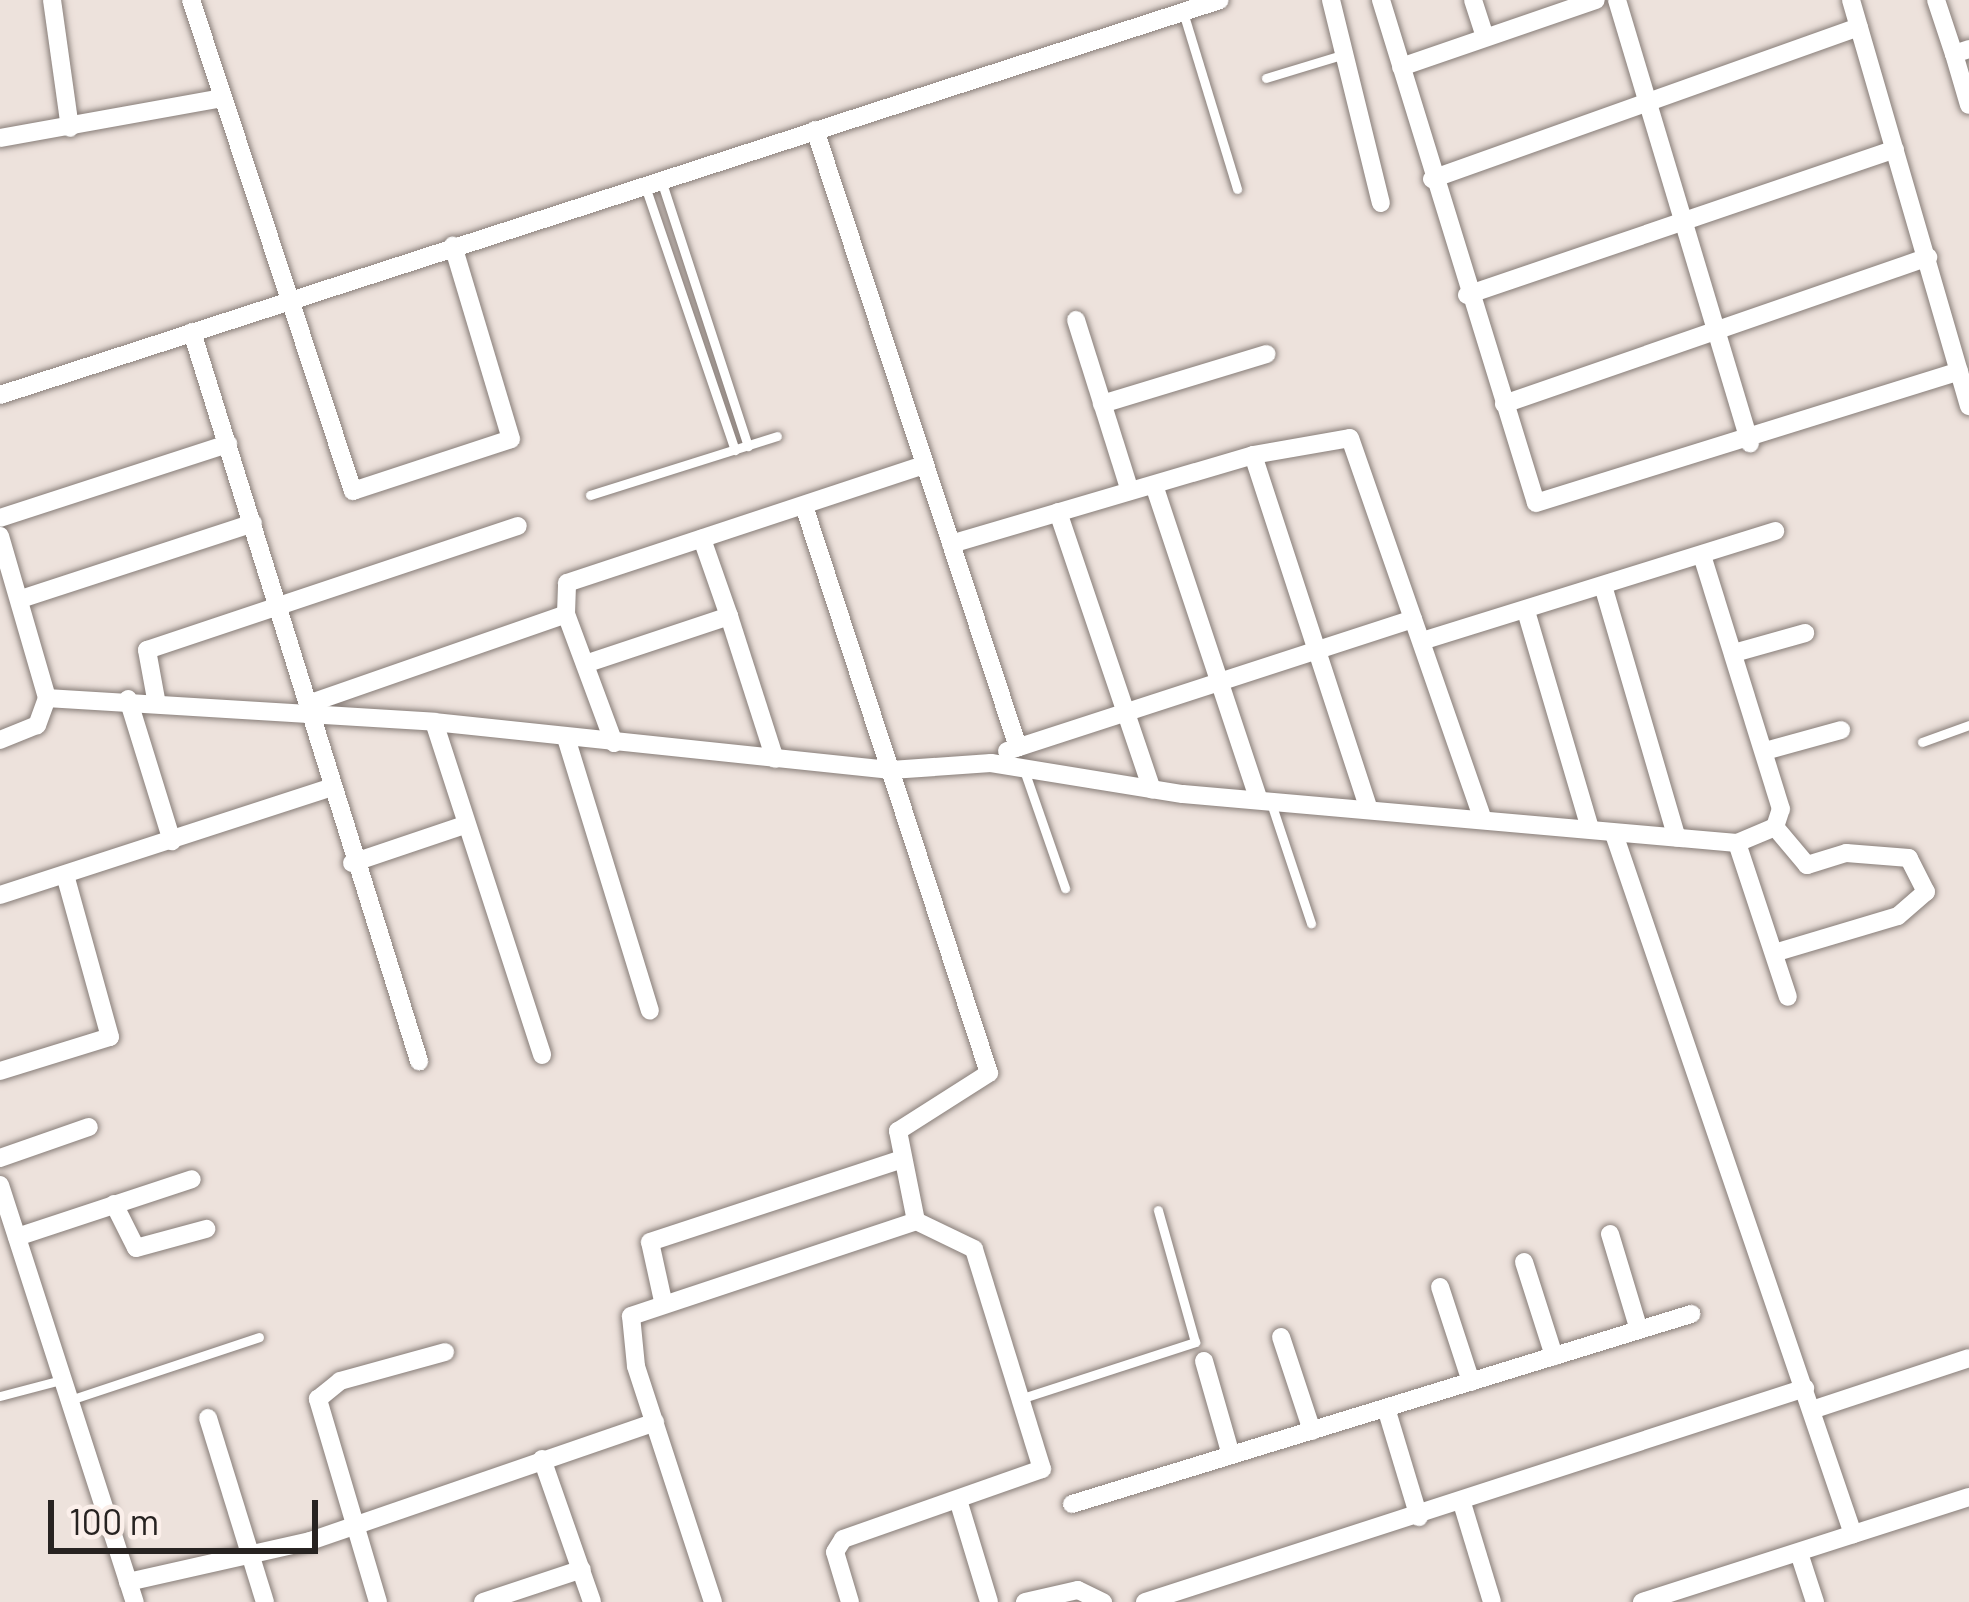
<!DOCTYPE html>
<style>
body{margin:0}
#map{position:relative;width:1969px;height:1602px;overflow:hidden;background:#ede2dc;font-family:Barlow,sans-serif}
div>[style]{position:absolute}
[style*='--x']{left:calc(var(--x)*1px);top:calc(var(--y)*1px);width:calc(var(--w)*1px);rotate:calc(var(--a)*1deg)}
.roads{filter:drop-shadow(0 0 3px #877d78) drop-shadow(0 0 3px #877d78)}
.lane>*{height:9px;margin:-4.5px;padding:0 4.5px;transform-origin:4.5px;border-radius:4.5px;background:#fff}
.street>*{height:18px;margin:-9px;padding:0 9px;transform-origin:9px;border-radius:9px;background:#fff}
span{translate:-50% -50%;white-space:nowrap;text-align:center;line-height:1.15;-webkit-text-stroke:12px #fbefea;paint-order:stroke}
.scale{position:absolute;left:48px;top:1500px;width:270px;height:54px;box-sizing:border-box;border:6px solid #272321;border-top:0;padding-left:15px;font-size:36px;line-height:42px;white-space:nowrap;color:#272321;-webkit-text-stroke:9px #fbefea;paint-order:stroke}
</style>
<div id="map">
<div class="roads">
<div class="lane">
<i style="--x:1183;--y:12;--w:185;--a:73"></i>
<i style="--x:1266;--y:78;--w:83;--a:-16.9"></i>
<i style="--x:661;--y:180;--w:280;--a:71.9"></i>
<i style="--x:645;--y:186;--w:279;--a:71.2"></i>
<i style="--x:590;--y:495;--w:196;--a:-17.5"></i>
<i style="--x:1922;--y:742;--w:50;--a:-19.9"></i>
<i style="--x:1025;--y:773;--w:122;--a:70.8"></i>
<i style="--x:1270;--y:800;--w:130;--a:71.6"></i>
<i style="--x:0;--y:1396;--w:63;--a:-14.7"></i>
<i style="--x:1026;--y:1397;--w:178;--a:-18"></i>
<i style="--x:1195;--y:1342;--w:137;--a:-105.7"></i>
<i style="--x:73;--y:1399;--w:196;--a:-18.4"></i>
</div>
<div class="street">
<i style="--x:52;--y:0;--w:129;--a:82"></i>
<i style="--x:191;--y:0;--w:517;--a:71.74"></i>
<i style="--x:353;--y:491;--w:166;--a:-18.2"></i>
<i style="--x:511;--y:439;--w:202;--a:-106.7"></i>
<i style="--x:1331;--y:0;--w:209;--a:76.2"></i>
<i style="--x:1381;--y:0;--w:526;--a:72.87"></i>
<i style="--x:1536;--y:503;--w:443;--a:-17.3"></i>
<i style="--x:1473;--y:0;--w:39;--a:72"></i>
<i style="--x:1617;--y:0;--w:463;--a:73.3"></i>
<i style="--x:1851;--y:0;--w:423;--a:73.8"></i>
<i style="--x:1936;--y:0;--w:57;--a:71.6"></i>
<i style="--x:1954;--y:54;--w:16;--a:-18"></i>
<i style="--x:1954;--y:54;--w:53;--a:73.6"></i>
<i style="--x:1401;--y:67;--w:206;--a:-19"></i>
<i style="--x:815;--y:130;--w:650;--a:71.79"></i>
<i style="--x:0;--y:138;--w:219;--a:-10.2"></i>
<i style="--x:1432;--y:179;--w:453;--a:-19.6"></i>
<i style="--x:1467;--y:295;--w:452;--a:-18.8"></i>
<i style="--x:1076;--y:320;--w:179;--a:72.5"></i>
<i style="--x:192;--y:332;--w:764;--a:72.7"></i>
<i style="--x:0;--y:395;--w:1282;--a:-17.94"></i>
<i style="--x:1102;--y:404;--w:172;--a:-16.9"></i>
<i style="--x:1504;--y:404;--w:449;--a:-19.1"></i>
<i style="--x:1253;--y:455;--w:373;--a:71.9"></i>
<i style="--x:1154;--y:485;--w:330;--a:71.6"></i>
<i style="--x:1058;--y:512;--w:293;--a:71.3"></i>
<i style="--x:0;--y:518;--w:240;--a:-18"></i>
<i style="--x:0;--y:536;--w:169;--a:73.8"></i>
<i style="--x:47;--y:698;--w:29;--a:110"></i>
<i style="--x:37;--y:725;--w:40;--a:158"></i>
<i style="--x:951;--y:544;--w:315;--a:-16.4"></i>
<i style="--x:1253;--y:455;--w:98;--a:-9.9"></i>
<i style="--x:1350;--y:438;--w:404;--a:70.8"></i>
<i style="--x:1604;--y:589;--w:259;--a:73.7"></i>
<i style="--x:21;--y:599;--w:244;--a:-18.1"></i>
<i style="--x:1526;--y:611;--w:227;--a:73.6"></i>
<i style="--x:729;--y:616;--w:150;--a:72.2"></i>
<i style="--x:1422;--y:641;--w:370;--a:-17.3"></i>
<i style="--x:1734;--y:653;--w:74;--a:-15.7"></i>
<i style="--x:585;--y:664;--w:152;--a:-18.4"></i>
<i style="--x:729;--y:616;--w:82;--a:-109.3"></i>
<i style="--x:47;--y:698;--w:388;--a:3.5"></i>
<i style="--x:434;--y:722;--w:460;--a:6"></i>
<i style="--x:891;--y:770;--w:100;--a:-4"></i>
<i style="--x:991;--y:763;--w:194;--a:9.2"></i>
<i style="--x:1183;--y:794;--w:556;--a:5.05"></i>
<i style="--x:1737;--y:843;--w:41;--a:-22.8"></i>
<i style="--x:1775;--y:827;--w:19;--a:-72"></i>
<i style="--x:1781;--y:809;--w:262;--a:-107.3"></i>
<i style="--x:128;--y:699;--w:149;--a:72.8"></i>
<i style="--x:156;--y:699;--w:50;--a:-100.4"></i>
<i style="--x:147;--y:650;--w:391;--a:-18.5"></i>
<i style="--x:308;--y:704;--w:273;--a:-19.2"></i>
<i style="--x:434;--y:722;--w:350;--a:72"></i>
<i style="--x:567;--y:741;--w:282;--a:72.9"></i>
<i style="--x:614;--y:743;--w:138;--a:-110.4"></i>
<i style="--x:566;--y:614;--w:31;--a:-88"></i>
<i style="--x:567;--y:583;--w:376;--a:-18.3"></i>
<i style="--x:1007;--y:751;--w:427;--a:-18"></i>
<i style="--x:1765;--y:751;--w:79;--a:-15.4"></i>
<i style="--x:1614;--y:834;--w:740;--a:71.15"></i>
<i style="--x:1737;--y:843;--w:162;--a:71.7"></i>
<i style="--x:352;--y:863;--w:118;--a:-18.7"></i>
<i style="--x:0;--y:895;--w:347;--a:-18"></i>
<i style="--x:1774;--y:953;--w:129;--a:-16.6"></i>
<i style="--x:1898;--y:916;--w:37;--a:-41"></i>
<i style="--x:1926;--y:892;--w:38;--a:-117"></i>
<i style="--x:1909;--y:858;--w:63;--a:-175.5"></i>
<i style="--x:1846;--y:853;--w:41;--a:162.9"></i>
<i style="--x:1807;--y:865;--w:50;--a:-130.1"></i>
<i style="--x:0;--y:1071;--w:115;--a:-17.2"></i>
<i style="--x:110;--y:1037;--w:168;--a:-105.5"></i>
<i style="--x:0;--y:1158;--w:94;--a:-19.2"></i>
<i style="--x:0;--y:1185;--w:438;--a:72.1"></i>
<i style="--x:114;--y:1204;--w:49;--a:63.4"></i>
<i style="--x:136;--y:1248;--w:73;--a:-15.2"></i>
<i style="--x:1610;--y:1234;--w:100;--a:73.2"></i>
<i style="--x:17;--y:1237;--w:184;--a:-18.3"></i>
<i style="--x:1524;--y:1262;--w:99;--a:72.3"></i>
<i style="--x:1440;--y:1287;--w:100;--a:71.9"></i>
<i style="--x:663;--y:1301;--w:60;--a:-102.4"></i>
<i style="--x:650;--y:1242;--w:266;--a:-18.2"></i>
<i style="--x:1281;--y:1337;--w:99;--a:71.7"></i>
<i style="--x:1204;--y:1361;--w:98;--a:74"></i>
<i style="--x:1386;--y:1408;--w:114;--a:73.2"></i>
<i style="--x:1812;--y:1410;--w:165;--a:-18.3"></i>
<i style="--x:208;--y:1418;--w:193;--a:72.8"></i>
<i style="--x:542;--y:1459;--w:151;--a:70.7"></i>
<i style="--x:959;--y:1503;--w:103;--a:73.1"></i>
<i style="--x:1462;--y:1503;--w:103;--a:73.1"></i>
<i style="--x:1072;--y:1504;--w:648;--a:-17.06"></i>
<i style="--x:1799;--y:1553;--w:52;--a:71.9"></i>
<i style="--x:128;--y:1582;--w:187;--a:-12.7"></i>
<i style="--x:310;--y:1541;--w:365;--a:-19"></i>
<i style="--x:378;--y:1602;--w:212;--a:-106.5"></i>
<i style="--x:318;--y:1399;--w:28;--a:-39"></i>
<i style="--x:340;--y:1381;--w:109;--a:-15.4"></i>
<i style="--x:483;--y:1602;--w:104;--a:-18.4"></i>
<i style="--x:713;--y:1602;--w:248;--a:-108.1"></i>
<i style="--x:636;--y:1366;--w:50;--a:-95.7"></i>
<i style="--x:631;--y:1316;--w:300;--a:-18.4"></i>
<i style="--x:916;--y:1221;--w:92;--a:-101.3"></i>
<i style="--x:898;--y:1131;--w:108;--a:-32.5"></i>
<i style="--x:989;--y:1073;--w:596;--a:-108.07"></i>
<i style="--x:850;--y:1602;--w:52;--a:-106.7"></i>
<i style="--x:835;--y:1552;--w:15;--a:-58"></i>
<i style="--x:843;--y:1539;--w:211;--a:-19.4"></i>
<i style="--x:1042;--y:1469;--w:230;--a:-107.2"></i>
<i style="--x:974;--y:1249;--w:64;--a:-154.2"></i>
<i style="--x:1025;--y:1602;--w:54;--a:-12.8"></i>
<i style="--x:1078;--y:1590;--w:28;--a:26"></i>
<i style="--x:1145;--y:1602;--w:694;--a:-17.96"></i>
<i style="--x:1642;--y:1602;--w:343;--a:-17.8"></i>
</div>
</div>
<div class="scale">100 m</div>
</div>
